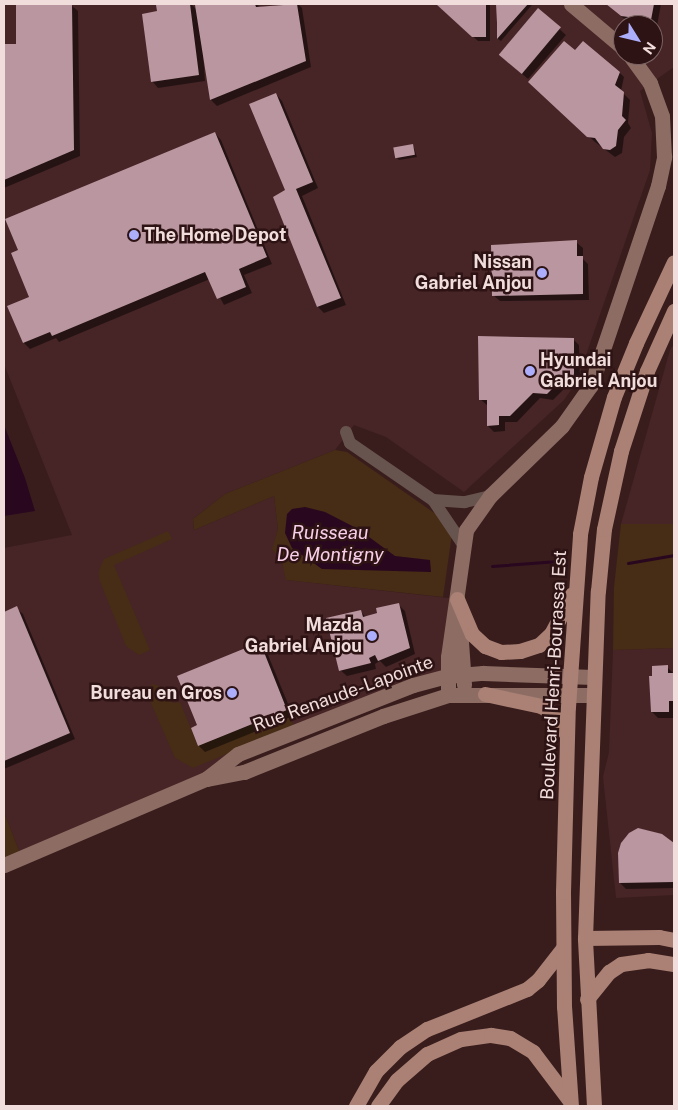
<!DOCTYPE html>
<style>
body{margin:0}
#map{position:relative;width:678px;height:1110px;overflow:hidden;background:#391d1d;font-family:"Public Sans",sans-serif}
div>[style]{position:absolute}
[style*='--x']{left:calc(var(--x)*1px);top:calc(var(--y)*1px);width:calc(var(--w)*1px);rotate:calc(var(--a)*1deg)}
.built>*{inset:0;background:#472526}
.green>*{inset:0;background:#472c16}
.water>*{inset:0;background:#28071f}
.shadow>*{inset:0;background:#0007}
.stream>*{height:3px;margin:-1.5px;padding:0 1.5px;transform-origin:1.5px;border-radius:1.5px;background:#28071f}
.building>*{inset:0;background:#b996a0;transform-origin:0 0}
.street>*{height:12px;margin:-6px;padding:0 6px;transform-origin:6px;border-radius:6px;background:#68544e}
.secondary>*{height:15px;margin:-7.5px;padding:0 7.5px;transform-origin:7.5px;border-radius:7.5px;background:#8d6d63}
.primary>*{height:15px;margin:-7.5px;padding:0 7.5px;transform-origin:7.5px;border-radius:7.5px;background:#aa8174}
.dots>*{width:14px;height:14px;translate:-50% -50%;box-sizing:border-box;border:2px solid #2e1314;border-radius:50%}
span{translate:-50% -50%;white-space:nowrap;text-align:center;line-height:1.15;-webkit-text-stroke:5px #2e1314;paint-order:stroke}
.poi-label{font-size:18px;color:#f1dddc;font-weight:700}
.left{translate:0 -50%;text-align:left}
.right{translate:-100% -50%;text-align:right}
.street-label{font-size:18px;color:#f1dddc}
.water-label{font-size:19px;color:#f8cfe9;font-style:italic}
.frame{position:absolute;inset:0;border:5px solid #f1dddc;pointer-events:none}
.north{position:absolute;left:613px;top:15px;width:50px;height:50px;box-sizing:border-box;background:#2e1314;border:1px solid #7c6464;border-radius:50%;rotate:126deg;font-size:14px;font-weight:700;line-height:20px;text-align:center;color:#f1dddc}
.north::after{content:'';display:block;margin:auto;width:18px;height:22px;background:#adaefb;clip-path:polygon(50% 0,100% 100%,50% 72%,0 100%)}
</style>
<div id="map">
<div class="built">
<i style="clip-path:polygon(evenodd,4px 4px,674px 4px,674px 67px,640px 91px,652px 133px,650px 170px,577px 381px,564px 400px,464px 492px,386px 437px,354px 425px,335px 450px,225px 494px,193px 519px,194px 530px,274px 496px,278px 529px,273px 549px,282px 562px,287px 580px,457px 599px,447px 676px,276px 737px,206px 779px,22px 858px,4px 812px,4px 548px,72px 535px,4px 364px,4px 4px,623px 25px,653px 25px,653px 55px,623px 55px,623px 25px)"></i>
<i style="clip-path:polygon(674px 344px,674px 524px,621px 524px,670px 350px)"></i>
<i style="clip-path:polygon(674px 648px,674px 895px,616px 898px,603px 777px,609px 752px,613px 650px)"></i>
</div>
<div class="green">
<i style="clip-path:polygon(335px 450px,347px 452px,443px 519px,452px 534px,443px 597px,286px 580px,282px 562px,272px 549px,278px 529px,274px 496px,194px 530px,193px 519px,225px 494px)"></i>
<i style="clip-path:polygon(621px 524px,674px 524px,674px 648px,613px 650px,614px 587px)"></i>
<i style="clip-path:polygon(168px 531px,172px 539px,114px 565px,150px 650px,139px 655px,126px 646px,99px 579px,99px 570px,104px 559px)"></i>
<i style="clip-path:polygon(152px 684px,163px 687px,173px 703px,180px 702px,198px 746px,287px 710px,294px 726px,193px 768px,175px 758px,147px 694px)"></i>
<i style="clip-path:polygon(4px 812px,22px 858px,4px 865px)"></i>
</div>
<div class="water">
<i style="clip-path:polygon(4px 425px,25px 478px,35px 511px,4px 516px)"></i>
<i style="clip-path:polygon(305px 507px,325px 512px,358px 529px,395px 556px,430px 560px,431px 572px,322px 569px,292px 548px,285px 533px,287px 514px,292px 509px)"></i>
</div>
<div class="shadow">
<i style="clip-path:polygon(191px 4px,197px 10px,197px 6px,211px 4px,256px 4px,260px 7px,298px 4px,302px 8px,311px 67px,217px 106px,211px 100px,202px 38px,205px 81px,158px 88px,152px 81px,158px 6px)"></i>
<i style="clip-path:polygon(437px 4px,490px 4px,490px 41px,478px 41px)"></i>
<i style="clip-path:polygon(497px 4px,532px 5px,501px 41px,498px 39px)"></i>
<i style="clip-path:polygon(606px 4px,661px 4px,657px 26px,628px 22px)"></i>
<i style="clip-path:polygon(71px 5px,78px 11px,80px 156px,4px 188px,4px 45px,18px 45px)"></i>
<i style="clip-path:polygon(539px 10px,566px 35px,528px 79px,507px 61px)"></i>
<i style="clip-path:polygon(575px 52px,618px 71px,624px 77px,621px 91px,630px 100px,628px 123px,631px 128px,624px 137px,622px 153px,615px 157px,595px 142px,536px 88px)"></i>
<i style="clip-path:polygon(276px 94px,282px 101px,318px 188px,302px 196px,346px 305px,324px 313px,318px 307px,287px 190px)"></i>
<i style="clip-path:polygon(215px 133px,221px 140px,272px 264px,244px 275px,252px 293px,224px 305px,210px 279px,59px 342px,56px 338px,30px 349px,24px 343px,9px 306px,30px 298px)"></i>
<i style="clip-path:polygon(413px 145px,417px 157px,399px 160px,396px 157px)"></i>
<i style="clip-path:polygon(576px 242px,583px 248px,583px 259px,588px 264px,589px 300px,500px 301px,493px 295px)"></i>
<i style="clip-path:polygon(573px 339px,579px 345px,580px 382px,571px 382px,553px 400px,540px 398px,517px 422px,505px 422px,505px 431px,494px 432px,488px 426px,488px 406px,480px 399px)"></i>
<i style="clip-path:polygon(398px 604px,405px 611px,415px 654px,386px 667px,380px 661px,375px 664px,376px 669px,347px 676px,340px 670px,360px 611px,366px 617px)"></i>
<i style="clip-path:polygon(16px 608px,23px 614px,75px 739px,4px 769px,4px 613px)"></i>
<i style="clip-path:polygon(259px 644px,266px 650px,293px 716px,205px 752px,199px 746px,199px 726px)"></i>
<i style="clip-path:polygon(667px 667px,674px 674px,674px 718px,658px 718px,652px 712px)"></i>
<i style="clip-path:polygon(639px 829px,650px 831px,674px 845px,674px 888px,626px 889px,620px 883px)"></i>
</div>
<div class="stream">
<i style="--x:628;--y:563;--w:47;--a:-9.9"></i>
<i style="--x:492;--y:566;--w:66;--a:-4.3"></i>
</div>
<div class="building">
<i style="clip-path:polygon(72px 4px,74px 150px,4px 180px,4px 44px,16px 44px,16px 5px)"></i>
<i style="clip-path:polygon(190px 4px,199px 75px,151px 82px,142px 14px,157px 11px,156px 5px)"></i>
<i style="clip-path:polygon(255px 4px,256px 7px,297px 4px,306px 61px,210px 100px,195px 5px)"></i>
<i style="clip-path:polygon(436px 4px,486px 4px,486px 37px,472px 37px)"></i>
<i style="clip-path:polygon(496px 4px,528px 4px,497px 39px,497px 23px)"></i>
<i style="clip-path:polygon(606px 4px,654px 4px,651px 20px,621px 16px)"></i>
<i style="left:538px;top:8px;width:30px;height:61px;rotate:40deg"></i>
<i style="clip-path:polygon(564px 41px,575px 50px,583px 41px,620px 72px,615px 85px,624px 92px,622px 116px,626px 120px,618px 130px,616px 146px,610px 150px,603px 149px,595px 138px,587px 137px,528px 82px)"></i>
<i style="clip-path:polygon(276px 93px,313px 182px,296px 189px,341px 298px,317px 307px,273px 197px,285px 190px,249px 104px)"></i>
<i style="clip-path:polygon(215px 132px,267px 257px,239px 269px,246px 287px,217px 299px,205px 272px,52px 336px,50px 332px,23px 343px,7px 306px,29px 297px,11px 253px,18px 250px,5px 219px)"></i>
<i style="left:413px;top:144px;width:11px;height:20px;rotate:80deg"></i>
<i style="clip-path:polygon(577px 240px,577px 256px,583px 256px,583px 294px,492px 296px,491px 245px)"></i>
<i style="clip-path:polygon(478px 336px,574px 338px,574px 376px,565px 376px,547px 394px,533px 393px,510px 416px,499px 416px,499px 425px,487px 426px,487px 400px,479px 400px)"></i>
<i style="clip-path:polygon(399px 603px,410px 648px,378px 661px,375px 655px,369px 658px,371px 663px,339px 671px,326px 618px,361px 610px,363px 617px,377px 613px,376px 608px)"></i>
<i style="clip-path:polygon(17px 606px,70px 733px,4px 761px,4px 612px)"></i>
<i style="clip-path:polygon(260px 642px,287px 710px,198px 746px,191px 728px,197px 725px,177px 676px)"></i>
<i style="clip-path:polygon(668px 665px,668px 673px,674px 673px,674px 701px,669px 701px,669px 712px,651px 712px,649px 676px,652px 676px,652px 666px)"></i>
<i style="clip-path:polygon(638px 828px,662px 834px,674px 843px,674px 882px,619px 883px,618px 853px,621px 843px,629px 833px)"></i>
</div>
<div class="street">
<i style="--x:346;--y:432;--w:12;--a:70"></i>
<i style="--x:350;--y:443;--w:101;--a:34.5"></i>
<i style="--x:433;--y:500;--w:32;--a:4"></i>
<i style="--x:465;--y:502;--w:26;--a:-13"></i>
<i style="--x:433;--y:500;--w:52;--a:56"></i>
</div>
<div class="secondary">
<i style="--x:571;--y:4;--w:68;--a:40.2"></i>
<i style="--x:459;--y:613;--w:72;--a:86"></i>
<i style="--x:448;--y:695;--w:38;--a:-90"></i>
<i style="--x:448;--y:657;--w:128;--a:-81.9"></i>
<i style="--x:466;--y:530;--w:42;--a:-54.8"></i>
<i style="--x:490;--y:496;--w:100;--a:-44.2"></i>
<i style="--x:562;--y:426;--w:50;--a:-54.7"></i>
<i style="--x:591;--y:385;--w:210;--a:-71.4"></i>
<i style="--x:658;--y:186;--w:30;--a:-78"></i>
<i style="--x:664;--y:157;--w:41;--a:-92.8"></i>
<i style="--x:662;--y:116;--w:35;--a:-110"></i>
<i style="--x:650;--y:83;--w:34;--a:-126"></i>
<i style="--x:207;--y:779;--w:38;--a:-11"></i>
<i style="--x:244;--y:772;--w:150;--a:-21.9"></i>
<i style="--x:383;--y:716;--w:68;--a:-17.9"></i>
<i style="--x:448;--y:695;--w:144;--a:0"></i>
<i style="--x:4;--y:865;--w:220;--a:-23.1"></i>
<i style="--x:206;--y:779;--w:41;--a:-38"></i>
<i style="--x:238;--y:754;--w:188;--a:-21.5"></i>
<i style="--x:413;--y:685;--w:35;--a:-15"></i>
<i style="--x:447;--y:676;--w:36;--a:-5"></i>
<i style="--x:483;--y:673;--w:110;--a:2.1"></i>
</div>
<div class="primary">
<i style="--x:457;--y:599;--w:38;--a:67"></i>
<i style="--x:472;--y:634;--w:18;--a:43"></i>
<i style="--x:485;--y:646;--w:17;--a:21"></i>
<i style="--x:501;--y:652;--w:19;--a:-3"></i>
<i style="--x:520;--y:651;--w:20;--a:-18"></i>
<i style="--x:539;--y:645;--w:16;--a:-43"></i>
<i style="--x:551;--y:634;--w:45;--a:-62.3"></i>
<i style="--x:485;--y:694;--w:57;--a:12.1"></i>
<i style="--x:541;--y:706;--w:12;--a:31"></i>
<i style="--x:551;--y:712;--w:28;--a:55"></i>
<i style="--x:585;--y:938;--w:74;--a:-0.8"></i>
<i style="--x:659;--y:937;--w:15;--a:11"></i>
<i style="--x:587;--y:999;--w:35;--a:-51"></i>
<i style="--x:609;--y:972;--w:14;--a:-34"></i>
<i style="--x:621;--y:964;--w:27;--a:-8"></i>
<i style="--x:648;--y:960;--w:26;--a:9"></i>
<i style="--x:356;--y:1106;--w:40;--a:-60.3"></i>
<i style="--x:376;--y:1071;--w:34;--a:-45"></i>
<i style="--x:400;--y:1047;--w:32;--a:-34"></i>
<i style="--x:427;--y:1029;--w:108;--a:-21.8"></i>
<i style="--x:527;--y:989;--w:14;--a:-39"></i>
<i style="--x:538;--y:980;--w:39;--a:-52"></i>
<i style="--x:378;--y:1106;--w:32;--a:-54"></i>
<i style="--x:397;--y:1080;--w:40;--a:-41"></i>
<i style="--x:427;--y:1054;--w:37;--a:-24"></i>
<i style="--x:461;--y:1039;--w:30;--a:-8"></i>
<i style="--x:491;--y:1035;--w:19;--a:9"></i>
<i style="--x:510;--y:1038;--w:27;--a:31"></i>
<i style="--x:533;--y:1052;--w:61;--a:52.9"></i>
<i style="--x:571;--y:1106;--w:99;--a:-94"></i>
<i style="--x:564;--y:1007;--w:115;--a:-90.5"></i>
<i style="--x:563;--y:892;--w:185;--a:-88.5"></i>
<i style="--x:568;--y:707;--w:173;--a:-86"></i>
<i style="--x:580;--y:534;--w:58;--a:-79.1"></i>
<i style="--x:591;--y:477;--w:83;--a:-74"></i>
<i style="--x:614;--y:397;--w:58;--a:-67.8"></i>
<i style="--x:636;--y:343;--w:89;--a:-64.9"></i>
<i style="--x:594;--y:1106;--w:168;--a:-93.1"></i>
<i style="--x:585;--y:938;--w:347;--a:-87.9"></i>
<i style="--x:598;--y:591;--w:62;--a:-84.5"></i>
<i style="--x:604;--y:529;--w:80;--a:-77.7"></i>
<i style="--x:621;--y:451;--w:84;--a:-72"></i>
<i style="--x:647;--y:371;--w:66;--a:-65.8"></i>
</div>
<div class="dots">
<i style="left:134px;top:235px;background:#adaefb"></i>
<i style="left:542px;top:273px;background:#adaefb"></i>
<i style="left:530px;top:371px;background:#adaefb"></i>
<i style="left:372px;top:636px;background:#adaefb"></i>
<i style="left:232px;top:693px;background:#adaefb"></i>
</div>
<div class="poi-label">
<span class="left" style="left:144px;top:235px">The Home Depot</span>
<span class="right" style="left:532px;top:273px">Nissan<br>Gabriel Anjou</span>
<span class="left" style="left:540px;top:371px">Hyundai<br>Gabriel Anjou</span>
<span class="right" style="left:362px;top:636px">Mazda<br>Gabriel Anjou</span>
<span class="right" style="left:222px;top:693px">Bureau en Gros</span>
</div>
<div class="street-label">
<span style="left:554px;top:675px;rotate:-87deg">Boulevard Henri-Bourassa Est</span>
<span style="left:343px;top:694px;rotate:-20deg">Rue Renaude-Lapointe</span>
</div>
<div class="water-label">
<span style="left:330px;top:544px">Ruisseau<br>De Montigny</span>
</div>
<div class="frame"></div>
<div class="north">N</div>
</div>
